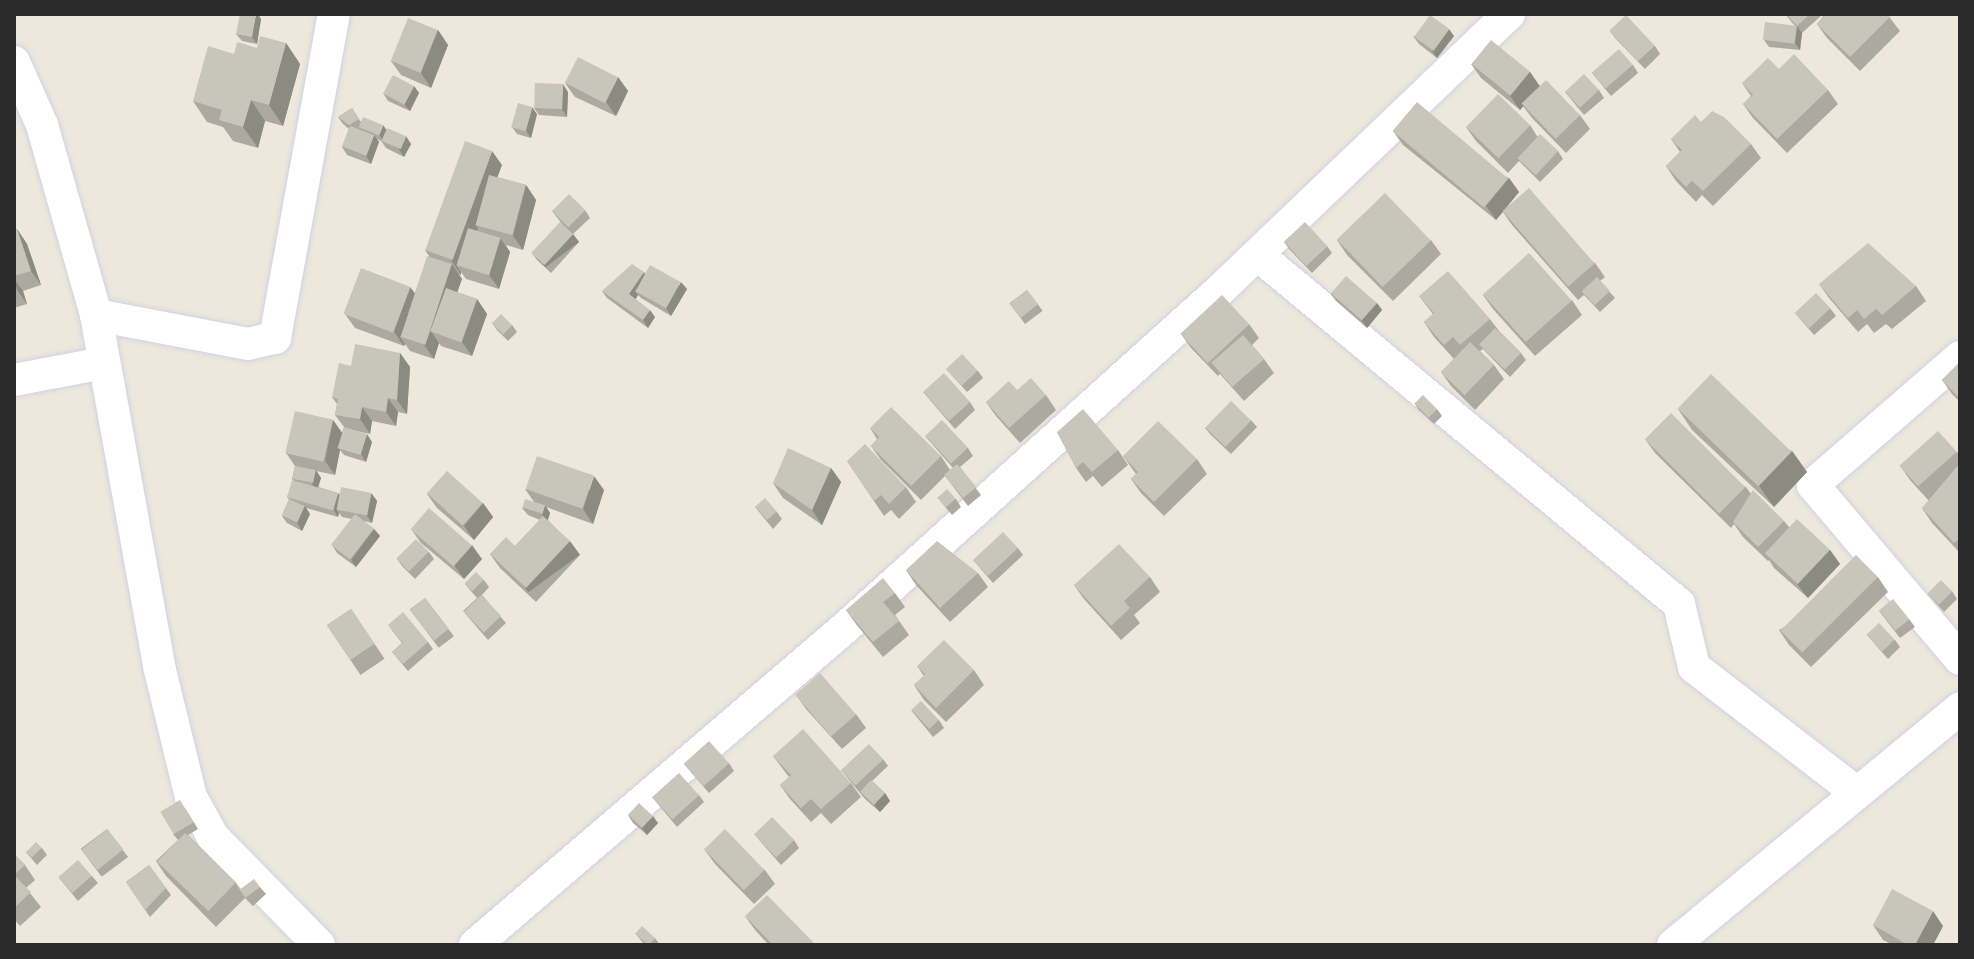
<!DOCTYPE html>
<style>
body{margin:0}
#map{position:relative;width:1974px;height:959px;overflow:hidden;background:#ede8db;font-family:"Public Sans",sans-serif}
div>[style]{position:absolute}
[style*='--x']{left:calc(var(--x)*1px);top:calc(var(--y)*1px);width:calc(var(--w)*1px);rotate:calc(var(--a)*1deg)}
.roads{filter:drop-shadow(0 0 2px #d0d1e4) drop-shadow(0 0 2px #d0d1e4)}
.minor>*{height:32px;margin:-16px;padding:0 16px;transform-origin:16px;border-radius:16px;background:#fff}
.wall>*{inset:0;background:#acaaa0;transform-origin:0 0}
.shaded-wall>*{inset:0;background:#8c8b82;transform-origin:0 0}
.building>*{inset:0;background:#c8c6ba;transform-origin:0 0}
span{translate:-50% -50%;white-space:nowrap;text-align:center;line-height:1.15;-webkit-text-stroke:6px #fff;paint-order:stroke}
.frame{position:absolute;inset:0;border:16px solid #2a2a2a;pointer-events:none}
</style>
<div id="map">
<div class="roads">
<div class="minor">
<i style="--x:14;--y:62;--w:69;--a:66"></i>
<i style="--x:42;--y:125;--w:198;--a:74.1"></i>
<i style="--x:96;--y:315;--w:357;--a:79.8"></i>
<i style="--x:159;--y:666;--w:135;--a:76.3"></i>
<i style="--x:191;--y:797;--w:46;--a:61.2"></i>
<i style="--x:213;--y:837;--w:151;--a:45.5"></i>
<i style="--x:1258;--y:255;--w:547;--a:39.66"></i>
<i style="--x:1679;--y:604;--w:65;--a:76.6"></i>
<i style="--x:1694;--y:667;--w:206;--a:37.7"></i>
<i style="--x:96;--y:315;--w:155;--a:10.8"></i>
<i style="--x:248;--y:344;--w:28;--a:-13"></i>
<i style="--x:275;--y:338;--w:329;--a:-79.7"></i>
<i style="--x:1960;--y:357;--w:195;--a:139"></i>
<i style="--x:1813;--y:485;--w:228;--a:49.8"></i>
<i style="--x:14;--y:380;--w:91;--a:-10.8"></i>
<i style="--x:475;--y:945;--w:489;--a:-40.6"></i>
<i style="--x:846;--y:627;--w:503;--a:-42.02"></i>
<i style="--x:1220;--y:290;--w:400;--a:-43.7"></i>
<i style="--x:1673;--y:945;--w:372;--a:-39.5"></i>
</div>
</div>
<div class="wall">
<i style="clip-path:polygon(1785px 14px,1821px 14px,1822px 15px,1802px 33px,1800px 30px,1802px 33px,1800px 50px,1769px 47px,1764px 40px,1795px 26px)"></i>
<i style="clip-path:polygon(1825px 14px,1887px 14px,1900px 31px,1860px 71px,1827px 38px,1817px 24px)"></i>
<i style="clip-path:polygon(261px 19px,257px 44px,242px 41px,236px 34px)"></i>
<i style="clip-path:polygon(438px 30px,448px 45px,431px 88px,401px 75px,391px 61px)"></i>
<i style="clip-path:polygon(1610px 31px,1655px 46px,1660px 54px,1645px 69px,1615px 38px)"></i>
<i style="clip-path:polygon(1413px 36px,1454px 36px,1437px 58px,1419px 44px)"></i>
<i style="clip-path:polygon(286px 43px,300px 64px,283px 126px,265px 121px,258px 148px,233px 141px,223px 127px,207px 122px,193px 101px,234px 54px,257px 48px)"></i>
<i style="clip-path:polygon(1471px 64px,1530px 72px,1540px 86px,1580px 115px,1590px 129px,1566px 153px,1532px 118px,1523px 106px,1520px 110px,1481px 78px)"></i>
<i style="clip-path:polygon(1633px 65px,1638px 73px,1611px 96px,1592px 73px)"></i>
<i style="clip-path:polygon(1779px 69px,1828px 90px,1838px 104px,1787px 153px,1753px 118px,1743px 104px,1751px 96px,1742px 83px)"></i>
<i style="clip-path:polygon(618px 77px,628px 91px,616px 116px,575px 97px,565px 83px)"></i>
<i style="clip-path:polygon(414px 86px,419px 93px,410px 111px,388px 101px,383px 93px)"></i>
<i style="clip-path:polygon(1599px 90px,1604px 98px,1584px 115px,1565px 92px)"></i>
<i style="clip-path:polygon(568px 92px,567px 117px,539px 115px,534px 108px)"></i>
<i style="clip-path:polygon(352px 108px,361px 122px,386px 130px,411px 144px,404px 157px,386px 148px,381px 141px,377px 139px,379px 142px,371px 164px,347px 155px,342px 147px,349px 129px,343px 124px,338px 117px)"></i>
<i style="clip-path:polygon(537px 114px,531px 138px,517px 134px,512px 127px)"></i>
<i style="clip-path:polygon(1701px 122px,1751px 144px,1761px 158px,1713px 206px,1702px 195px,1696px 202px,1676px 181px,1666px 166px,1680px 152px,1671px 139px)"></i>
<i style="clip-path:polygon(1530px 125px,1537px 136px,1558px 151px,1563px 159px,1540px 182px,1519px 161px,1508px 173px,1476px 141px,1466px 127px)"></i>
<i style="clip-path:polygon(1393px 131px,1509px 178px,1519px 192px,1506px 208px,1595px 263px,1605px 277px,1600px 281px,1615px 298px,1600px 312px,1584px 295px,1578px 300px,1512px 225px,1503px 212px,1496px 220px,1403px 145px)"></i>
<i style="clip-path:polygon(502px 165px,497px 177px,526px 185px,536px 200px,523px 250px,506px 245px,510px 252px,499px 289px,466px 279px,461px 272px,461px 275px,458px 274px,462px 279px,457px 292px,477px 299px,487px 314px,472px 356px,441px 346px,439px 343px,434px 359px,410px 351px,405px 344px,404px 346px,355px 328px,345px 314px,410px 287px,415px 293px,429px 256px,425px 250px)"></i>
<i style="clip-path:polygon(585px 210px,590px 218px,573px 234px,579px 242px,551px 273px,537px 260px,532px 253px,562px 224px,552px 211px)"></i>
<i style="clip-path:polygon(17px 229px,27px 244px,41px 285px,23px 291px,27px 304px,14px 308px,14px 230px)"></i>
<i style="clip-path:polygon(1337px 240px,1431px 240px,1441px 254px,1393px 301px,1347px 255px)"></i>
<i style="clip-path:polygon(1284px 242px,1327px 246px,1332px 253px,1312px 273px,1289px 249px)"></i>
<i style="clip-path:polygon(645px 274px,687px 289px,671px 316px,641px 298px,638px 295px,635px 299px,655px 317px,648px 328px,607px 298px,602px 291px)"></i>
<i style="clip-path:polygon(1819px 284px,1916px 286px,1926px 301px,1892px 329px,1886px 324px,1874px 333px,1867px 324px,1858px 332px,1829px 298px)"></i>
<i style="left:1027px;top:290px;width:26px;height:22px;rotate:53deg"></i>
<i style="clip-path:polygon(1330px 293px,1377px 303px,1382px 310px,1367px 328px,1336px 301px)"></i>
<i style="clip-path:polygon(1483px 295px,1572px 300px,1582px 315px,1535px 356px,1493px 309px)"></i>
<i style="clip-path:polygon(1419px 296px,1490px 319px,1499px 331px,1521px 353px,1526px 360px,1510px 377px,1483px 349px,1480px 351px,1494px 365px,1504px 379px,1475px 410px,1451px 386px,1441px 372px,1454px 359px,1434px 337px,1424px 322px,1433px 314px)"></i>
<i style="clip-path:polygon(1830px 308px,1836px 316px,1814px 335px,1795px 313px)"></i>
<i style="clip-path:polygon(492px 323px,512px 325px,517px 332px,508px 341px,497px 330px)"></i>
<i style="clip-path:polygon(1249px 324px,1259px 338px,1252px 345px,1264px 359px,1274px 373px,1244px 401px,1220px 374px,1218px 376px,1191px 348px,1181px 334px)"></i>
<i style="clip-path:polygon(400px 353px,410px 367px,407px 414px,398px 412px,396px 426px,372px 421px,370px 434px,356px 431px,372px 442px,366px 462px,344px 455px,340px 450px,335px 475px,316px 471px,321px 478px,318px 487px,338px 493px,340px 495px,371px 493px,377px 501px,372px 523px,364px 521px,374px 529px,380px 536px,356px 567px,337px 553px,332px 545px,352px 519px,342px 517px,339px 513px,338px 517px,306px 508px,310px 514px,302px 531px,287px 523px,282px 516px,289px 499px,287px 497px,294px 481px,292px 479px,295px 466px,286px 453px,333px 420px,342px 433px,344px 427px,335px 415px,337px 404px,332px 397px,351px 366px)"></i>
<i style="clip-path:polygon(1960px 362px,1960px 402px,1952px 394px,1942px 380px)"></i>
<i style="clip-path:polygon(946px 369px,978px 371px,983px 378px,967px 392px)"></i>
<i style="clip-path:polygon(1017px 390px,1046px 395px,1056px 410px,1020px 443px,996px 416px,986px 402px)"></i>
<i style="clip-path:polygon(923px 392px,970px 402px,975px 410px,955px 429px)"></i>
<i style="clip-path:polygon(1414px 403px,1437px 409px,1442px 416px,1434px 424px,1419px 410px)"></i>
<i style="clip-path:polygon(1678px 409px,1792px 451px,1807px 472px,1774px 507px,1692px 430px)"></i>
<i style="clip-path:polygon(1251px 420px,1257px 427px,1231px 454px,1211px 435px,1205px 428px)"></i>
<i style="clip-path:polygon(870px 428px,941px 456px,950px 470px,953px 468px,925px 436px,968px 448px,973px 456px,960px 467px,981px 495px,968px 506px,945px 476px,921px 500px,881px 460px,871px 446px,877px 439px)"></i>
<i style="clip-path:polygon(1057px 432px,1118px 450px,1128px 465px,1102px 487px,1093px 476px,1086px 482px,1076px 468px)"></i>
<i style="clip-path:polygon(1645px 439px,1746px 487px,1751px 494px,1784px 521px,1789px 527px,1830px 550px,1840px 564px,1808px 598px,1774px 568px,1769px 560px,1768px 561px,1743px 537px,1734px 524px,1731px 528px,1655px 453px)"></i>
<i style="clip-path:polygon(1957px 452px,1960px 456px,1960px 553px,1932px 523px,1922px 508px,1929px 501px,1910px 480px,1900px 466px)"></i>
<i style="clip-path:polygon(1123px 456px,1197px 459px,1207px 474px,1164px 516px,1141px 493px,1131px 479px,1136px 474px)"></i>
<i style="clip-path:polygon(847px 461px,906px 487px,916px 502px,899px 519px,891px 510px,884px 516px)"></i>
<i style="clip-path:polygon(831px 468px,841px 482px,822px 525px,783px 498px,773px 483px)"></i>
<i style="clip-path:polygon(525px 489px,604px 490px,593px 524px,546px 507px,550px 513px,548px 520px,580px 555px,536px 602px,500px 568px,490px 554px,515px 546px,540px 520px,528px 515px,522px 508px,534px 502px)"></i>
<i style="clip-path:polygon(427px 494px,483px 503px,493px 517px,474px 540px,437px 508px)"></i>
<i style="clip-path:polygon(937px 497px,956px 499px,961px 507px,952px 515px)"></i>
<i style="clip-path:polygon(755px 507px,777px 512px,782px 519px,773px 529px)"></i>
<i style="clip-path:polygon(411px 529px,482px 559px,464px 579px,421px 543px)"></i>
<i style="clip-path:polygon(1018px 548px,1023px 555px,993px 583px,973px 560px)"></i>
<i style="clip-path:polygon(429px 552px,434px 559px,415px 579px,402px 566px,397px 559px)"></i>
<i style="clip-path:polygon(906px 570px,978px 573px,988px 587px,950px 622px,916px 585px)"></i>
<i style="clip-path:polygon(1150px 577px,1160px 592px,1134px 615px,1140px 623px,1121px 640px,1084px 599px,1074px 585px)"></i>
<i style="clip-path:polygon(1878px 577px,1888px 592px,1811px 667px,1789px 645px,1779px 630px)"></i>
<i style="clip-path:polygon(484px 580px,489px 587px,482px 595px,506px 623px,488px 640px,463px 611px,477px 598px,465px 584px)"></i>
<i style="clip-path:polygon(1952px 591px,1957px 599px,1944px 612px,1928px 594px)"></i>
<i style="clip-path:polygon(895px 593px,905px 607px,895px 615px,909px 635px,883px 657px,856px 624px,846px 610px)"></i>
<i style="left:425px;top:598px;width:48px;height:19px;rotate:53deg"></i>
<i style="left:351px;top:609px;width:60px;height:29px;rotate:56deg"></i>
<i style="clip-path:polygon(1879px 611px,1909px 619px,1915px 627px,1900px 638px)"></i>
<i style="clip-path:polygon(388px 625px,428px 642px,433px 649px,408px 671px,392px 652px,402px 643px)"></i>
<i style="clip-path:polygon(1867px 635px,1895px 640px,1900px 647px,1888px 659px)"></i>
<i style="clip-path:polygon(917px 666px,974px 670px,984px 685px,946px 722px,924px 700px,914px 685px,924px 676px)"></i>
<i style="clip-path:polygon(796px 695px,856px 714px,866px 728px,842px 749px,806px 709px)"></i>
<i style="clip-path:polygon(911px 710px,939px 720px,944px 728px,933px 737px)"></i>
<i style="clip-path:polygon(773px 756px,851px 783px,861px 797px,831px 824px,821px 813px,811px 822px,790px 799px,780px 785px,789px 777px)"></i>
<i style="clip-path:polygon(883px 759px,888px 766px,872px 781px,885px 793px,890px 801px,880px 812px,865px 799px,841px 770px)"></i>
<i style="clip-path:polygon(729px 763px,734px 771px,709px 793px,684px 764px)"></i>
<i style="clip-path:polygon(699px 795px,704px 802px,677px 827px,652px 797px)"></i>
<i style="clip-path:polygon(185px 808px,198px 829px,188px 835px,236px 883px,241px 891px,260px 887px,266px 894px,253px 906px,245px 898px,216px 927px,166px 876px,156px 861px,178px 840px,173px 834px)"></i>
<i style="clip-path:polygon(628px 815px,658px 823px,647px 835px,633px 823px)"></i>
<i style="left:107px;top:829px;width:35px;height:33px;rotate:53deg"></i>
<i style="clip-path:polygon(754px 834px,794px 840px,799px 848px,781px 865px)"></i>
<i style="clip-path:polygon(42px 848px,47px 855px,37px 865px,26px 852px)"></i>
<i style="clip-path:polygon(704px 849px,765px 870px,775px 884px,754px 904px,715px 864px)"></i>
<i style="clip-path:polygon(14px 854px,25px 865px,35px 880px,26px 888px,41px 907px,20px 926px,14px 919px)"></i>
<i style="clip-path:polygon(149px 865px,171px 895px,150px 917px,126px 882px)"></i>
<i style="clip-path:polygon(92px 876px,98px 883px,78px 901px,59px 878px)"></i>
<i style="clip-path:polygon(745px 916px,816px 945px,769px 945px,755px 930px)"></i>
<i style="clip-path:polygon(1873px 925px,1943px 926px,1933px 945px,1893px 945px,1883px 940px)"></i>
<i style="clip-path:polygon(635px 933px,655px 938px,660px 945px,645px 945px)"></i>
</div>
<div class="shaded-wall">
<i style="clip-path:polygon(256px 14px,258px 14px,261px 19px,257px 44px,252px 37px)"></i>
<i style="clip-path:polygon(1797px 26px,1802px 33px,1800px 50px,1795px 43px)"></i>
<i style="clip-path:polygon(1449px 29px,1454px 36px,1437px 58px,1432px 51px)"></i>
<i style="clip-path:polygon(438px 30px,448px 45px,431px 88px,421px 73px)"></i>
<i style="clip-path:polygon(286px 43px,300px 64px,283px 126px,269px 105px)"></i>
<i style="clip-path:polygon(1530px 72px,1540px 87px,1520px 110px,1510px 96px)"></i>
<i style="clip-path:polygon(618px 77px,628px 91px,616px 116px,606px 102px)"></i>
<i style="clip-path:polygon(563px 84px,568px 92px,567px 117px,562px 109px)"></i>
<i style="clip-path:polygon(414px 86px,419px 93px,410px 111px,404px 104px)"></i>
<i style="clip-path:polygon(251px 100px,265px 121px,258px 148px,243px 127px)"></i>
<i style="clip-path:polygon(532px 107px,537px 114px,531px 138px,526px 131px)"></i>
<i style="clip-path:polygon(383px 125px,388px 132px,385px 142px,379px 135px)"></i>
<i style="clip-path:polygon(374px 135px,379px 142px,371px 164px,366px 156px)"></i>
<i style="clip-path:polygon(406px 136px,411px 144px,404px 157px,399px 150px)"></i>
<i style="clip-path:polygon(492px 151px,502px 165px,479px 226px,476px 225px,478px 228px,463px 267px,456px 265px,461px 272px,461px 275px,451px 260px)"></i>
<i style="clip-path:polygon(1509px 178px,1519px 192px,1496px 220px,1486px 206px)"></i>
<i style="clip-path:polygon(526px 185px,536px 200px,523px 250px,513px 236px)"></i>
<i style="clip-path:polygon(17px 229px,27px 244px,41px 285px,31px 271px)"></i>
<i style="left:573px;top:234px;width:10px;height:42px;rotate:53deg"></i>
<i style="clip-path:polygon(500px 238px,510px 252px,499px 289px,489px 275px)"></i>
<i style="clip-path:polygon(452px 264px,462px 279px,442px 335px,431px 331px,439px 343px,434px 359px,424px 345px)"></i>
<i style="clip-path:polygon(644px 272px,649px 280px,635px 291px,638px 295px,634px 302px,629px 294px)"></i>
<i style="clip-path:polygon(14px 279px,23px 291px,27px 304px,17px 290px)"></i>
<i style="clip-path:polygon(681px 282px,687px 289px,671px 316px,666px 308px)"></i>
<i style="clip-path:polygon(410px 287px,420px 301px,400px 337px,405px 344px,404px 346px,394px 332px)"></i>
<i style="clip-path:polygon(477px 299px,487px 314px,472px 356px,462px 342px)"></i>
<i style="clip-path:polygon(1377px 303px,1382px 310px,1367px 328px,1361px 320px)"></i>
<i style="clip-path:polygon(650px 310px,655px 317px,648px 328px,643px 320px)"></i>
<i style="clip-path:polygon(400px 353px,410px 367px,407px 414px,397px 400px)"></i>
<i style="clip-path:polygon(388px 398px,398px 412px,396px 426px,386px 412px)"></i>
<i style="clip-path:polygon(362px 407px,372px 421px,370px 434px,360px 419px)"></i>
<i style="clip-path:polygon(333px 420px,343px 434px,338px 448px,340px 450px,335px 475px,325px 461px)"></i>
<i style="clip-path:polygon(367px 434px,372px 442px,366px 462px,361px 454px)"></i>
<i style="clip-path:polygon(1792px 451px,1807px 472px,1774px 507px,1759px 486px)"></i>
<i style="clip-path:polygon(831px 468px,841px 482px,822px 525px,812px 510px)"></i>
<i style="clip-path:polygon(316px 470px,321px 478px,317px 491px,312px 484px)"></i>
<i style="clip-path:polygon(594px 476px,604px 490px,593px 524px,583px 509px)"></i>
<i style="clip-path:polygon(338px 493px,343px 500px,337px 510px,339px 513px,338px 517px,333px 509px)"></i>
<i style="clip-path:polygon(371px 493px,377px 501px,372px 523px,367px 516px)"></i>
<i style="clip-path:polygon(483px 503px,493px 517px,474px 540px,464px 526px)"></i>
<i style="clip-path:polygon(545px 505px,550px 513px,547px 522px,542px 515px)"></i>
<i style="clip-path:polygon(305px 506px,310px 514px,302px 531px,297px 523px)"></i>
<i style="clip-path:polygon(374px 529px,380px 536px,356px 567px,351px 560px)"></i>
<i style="left:570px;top:541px;width:17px;height:64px;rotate:54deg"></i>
<i style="clip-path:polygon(472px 545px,482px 559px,464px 579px,454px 565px)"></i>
<i style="clip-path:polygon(1830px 550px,1840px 564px,1808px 598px,1797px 584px)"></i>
<i style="clip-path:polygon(885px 793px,890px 801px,880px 812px,874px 805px)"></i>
<i style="clip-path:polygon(653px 816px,658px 823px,647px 835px,642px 828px)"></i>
<i style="clip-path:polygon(1933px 911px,1943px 926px,1933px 945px,1915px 945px)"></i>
</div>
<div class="building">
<i style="clip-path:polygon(240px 14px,256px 14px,252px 37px,236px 34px)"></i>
<i style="clip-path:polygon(1786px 14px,1810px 14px,1797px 26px)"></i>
<i style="clip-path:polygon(1826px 14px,1887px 14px,1890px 17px,1850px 57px,1817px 24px)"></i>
<i style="left:1430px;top:15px;width:24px;height:27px;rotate:36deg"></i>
<i style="left:1626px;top:15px;width:42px;height:23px;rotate:47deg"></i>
<i style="left:408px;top:18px;width:32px;height:46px;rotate:22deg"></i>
<i style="left:1765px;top:22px;width:32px;height:18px;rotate:7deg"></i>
<i style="clip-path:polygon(260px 36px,286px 43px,269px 105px,251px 100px,243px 127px,219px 120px,222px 110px,193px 101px,208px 46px,234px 54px,237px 42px,257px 48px)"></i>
<i style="left:1491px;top:40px;width:50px;height:31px;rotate:39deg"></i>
<i style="left:1619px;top:49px;width:21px;height:36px;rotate:49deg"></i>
<i style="clip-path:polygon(1794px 54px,1828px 90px,1777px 139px,1743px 104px,1753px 95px,1742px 83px,1768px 58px,1779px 69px)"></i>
<i style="left:578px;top:57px;width:45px;height:29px;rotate:27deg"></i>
<i style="left:1584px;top:74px;width:22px;height:26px;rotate:47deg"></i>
<i style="left:393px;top:75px;width:24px;height:21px;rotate:28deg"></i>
<i style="left:1546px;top:80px;width:49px;height:34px;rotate:46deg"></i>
<i style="left:535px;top:83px;width:28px;height:25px;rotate:2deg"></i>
<i style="left:1498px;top:94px;width:45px;height:46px;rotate:44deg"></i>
<i style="left:1417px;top:102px;width:119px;height:38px;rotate:40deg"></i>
<i style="left:518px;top:103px;width:15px;height:25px;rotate:16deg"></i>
<i style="clip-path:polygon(352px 108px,359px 119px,349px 125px,338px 117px)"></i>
<i style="clip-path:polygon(1712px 111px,1724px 117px,1751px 144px,1703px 191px,1692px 181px,1686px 187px,1666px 166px,1682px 150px,1671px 139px,1695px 115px,1701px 122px)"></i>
<i style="left:363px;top:117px;width:22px;height:11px;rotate:22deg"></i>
<i style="left:350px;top:126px;width:26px;height:22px;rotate:21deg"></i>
<i style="left:387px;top:128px;width:21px;height:14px;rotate:23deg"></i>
<i style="left:1540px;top:134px;width:25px;height:33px;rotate:43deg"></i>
<i style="left:465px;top:141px;width:29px;height:116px;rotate:20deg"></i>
<i style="left:489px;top:175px;width:38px;height:52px;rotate:15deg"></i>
<i style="left:1529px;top:188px;width:100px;height:35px;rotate:49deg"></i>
<i style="left:1385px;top:193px;width:66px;height:67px;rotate:46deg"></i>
<i style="left:569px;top:194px;width:23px;height:24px;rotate:45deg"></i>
<i style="left:560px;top:222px;width:18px;height:42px;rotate:43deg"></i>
<i style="left:1305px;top:222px;width:33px;height:29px;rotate:47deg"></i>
<i style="left:468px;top:228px;width:34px;height:39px;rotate:17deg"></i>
<i style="clip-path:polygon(17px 229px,31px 271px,14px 276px,14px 230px)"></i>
<i style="clip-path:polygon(1868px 243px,1916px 286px,1882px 315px,1876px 309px,1864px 319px,1857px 310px,1848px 318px,1819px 284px)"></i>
<i style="left:1529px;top:253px;width:64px;height:62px;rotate:48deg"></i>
<i style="left:427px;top:256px;width:26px;height:85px;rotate:18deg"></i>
<i style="clip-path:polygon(632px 264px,644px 272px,629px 294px,650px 310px,643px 320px,602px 291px)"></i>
<i style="left:650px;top:265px;width:35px;height:30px;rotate:29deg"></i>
<i style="left:361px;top:268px;width:53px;height:49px;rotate:21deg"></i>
<i style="clip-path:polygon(1448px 271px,1490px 319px,1460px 345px,1453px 337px,1444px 345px,1424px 322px,1434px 313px,1419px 296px)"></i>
<i style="left:1346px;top:276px;width:41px;height:23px;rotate:41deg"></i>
<i style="left:1597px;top:277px;width:19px;height:21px;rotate:47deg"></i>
<i style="left:446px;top:288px;width:33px;height:46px;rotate:20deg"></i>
<i style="left:1027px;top:290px;width:18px;height:22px;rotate:52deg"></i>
<i style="left:1816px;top:293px;width:21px;height:29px;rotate:47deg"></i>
<i style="left:1222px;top:295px;width:40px;height:57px;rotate:47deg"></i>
<i style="left:501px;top:314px;width:16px;height:13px;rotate:45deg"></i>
<i style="left:1495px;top:328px;width:36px;height:23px;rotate:44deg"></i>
<i style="left:1243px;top:335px;width:32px;height:42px;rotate:49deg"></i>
<i style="left:1470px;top:342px;width:33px;height:42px;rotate:44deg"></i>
<i style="clip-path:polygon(355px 344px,400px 353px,397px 400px,388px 398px,386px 412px,362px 407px,360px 419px,335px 415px,338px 399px,332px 397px,339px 363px,351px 366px)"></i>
<i style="left:962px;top:354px;width:23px;height:22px;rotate:47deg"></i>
<i style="clip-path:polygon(1960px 362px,1960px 399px,1942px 380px)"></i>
<i style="left:944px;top:373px;width:39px;height:28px;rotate:48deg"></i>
<i style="left:1711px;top:374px;width:112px;height:48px;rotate:44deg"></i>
<i style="clip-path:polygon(1031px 378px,1046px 395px,1009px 428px,986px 402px,1009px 381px,1017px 390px)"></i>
<i style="left:1423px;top:395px;width:20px;height:12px;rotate:45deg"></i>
<i style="left:1231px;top:401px;width:28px;height:37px;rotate:44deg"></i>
<i style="clip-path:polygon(891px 407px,941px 456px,911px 486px,871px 446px,879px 437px,870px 428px)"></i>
<i style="clip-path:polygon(1083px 409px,1118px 450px,1092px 472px,1083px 462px,1076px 468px,1057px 432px)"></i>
<i style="left:295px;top:411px;width:39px;height:43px;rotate:13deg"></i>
<i style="left:1671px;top:413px;width:105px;height:37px;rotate:45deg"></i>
<i style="left:942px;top:420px;width:38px;height:23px;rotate:47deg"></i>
<i style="clip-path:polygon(1158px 421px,1197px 459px,1154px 502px,1131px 479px,1138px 472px,1123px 456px)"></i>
<i style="left:344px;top:427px;width:24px;height:22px;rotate:17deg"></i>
<i style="left:1938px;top:431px;width:28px;height:52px;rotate:48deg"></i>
<i style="clip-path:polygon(865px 444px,906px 487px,889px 504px,881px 495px,874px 501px,847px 461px)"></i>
<i style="clip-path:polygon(788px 448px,831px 468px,812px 510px,773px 483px)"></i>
<i style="left:537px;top:456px;width:60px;height:35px;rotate:19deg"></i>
<i style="clip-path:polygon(1960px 463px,1960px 538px,1954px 543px,1922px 508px)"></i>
<i style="left:957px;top:464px;width:30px;height:17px;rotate:50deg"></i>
<i style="left:295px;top:466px;width:21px;height:13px;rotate:11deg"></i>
<i style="left:447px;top:471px;width:48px;height:30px;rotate:42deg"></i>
<i style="left:292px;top:480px;width:48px;height:18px;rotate:16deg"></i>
<i style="left:341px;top:487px;width:31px;height:23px;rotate:11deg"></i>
<i style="left:947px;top:489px;width:13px;height:13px;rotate:48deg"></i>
<i style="clip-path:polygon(1753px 490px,1784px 521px,1758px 547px,1733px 522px)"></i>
<i style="left:765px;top:498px;width:18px;height:13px;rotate:49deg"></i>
<i style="left:289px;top:499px;width:17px;height:18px;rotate:24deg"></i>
<i style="left:525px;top:499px;width:21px;height:9px;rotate:17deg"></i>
<i style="left:429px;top:508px;width:57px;height:28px;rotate:41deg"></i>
<i style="left:355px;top:514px;width:24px;height:39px;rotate:38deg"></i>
<i style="clip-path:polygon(543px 516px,570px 541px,526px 588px,490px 554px,506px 537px,515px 546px)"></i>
<i style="left:1797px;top:519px;width:45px;height:47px;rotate:43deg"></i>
<i style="left:1003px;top:532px;width:22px;height:41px;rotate:47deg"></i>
<i style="left:416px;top:539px;width:18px;height:28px;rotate:45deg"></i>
<i style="clip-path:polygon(937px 541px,978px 573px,940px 608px,906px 570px)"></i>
<i style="clip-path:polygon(1119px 544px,1150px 577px,1124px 601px,1130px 608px,1111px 626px,1074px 585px)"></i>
<i style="left:1856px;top:555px;width:31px;height:107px;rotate:45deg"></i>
<i style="left:476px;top:572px;width:11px;height:16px;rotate:45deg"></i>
<i style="clip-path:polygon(883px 578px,895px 593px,883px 602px,899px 621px,873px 642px,846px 610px)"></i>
<i style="left:1941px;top:580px;width:16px;height:19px;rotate:45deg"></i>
<i style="left:481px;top:595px;width:29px;height:24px;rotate:46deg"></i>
<i style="left:425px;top:598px;width:39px;height:19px;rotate:52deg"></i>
<i style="left:1893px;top:599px;width:26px;height:18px;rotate:51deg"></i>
<i style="left:351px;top:609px;width:42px;height:29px;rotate:56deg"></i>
<i style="clip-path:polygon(403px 612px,428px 642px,403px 664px,392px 652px,403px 643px,388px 625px)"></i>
<i style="left:1879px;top:623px;width:23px;height:17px;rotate:47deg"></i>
<i style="clip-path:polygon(944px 640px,974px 670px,936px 708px,914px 685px,925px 674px,917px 666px)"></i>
<i style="left:820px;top:673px;width:55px;height:33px;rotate:49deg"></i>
<i style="left:921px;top:701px;width:26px;height:13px;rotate:47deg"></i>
<i style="clip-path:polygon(803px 729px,851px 783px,821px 809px,811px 799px,801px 808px,780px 785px,791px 775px,773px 756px)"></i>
<i style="left:709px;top:741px;width:30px;height:34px;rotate:48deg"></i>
<i style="left:869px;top:744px;width:21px;height:38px;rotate:47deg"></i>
<i style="left:679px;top:773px;width:30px;height:36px;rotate:48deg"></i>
<i style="left:871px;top:780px;width:19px;height:16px;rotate:43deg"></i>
<i style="left:180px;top:800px;width:26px;height:23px;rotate:59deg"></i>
<i style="left:639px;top:803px;width:19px;height:16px;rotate:43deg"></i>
<i style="left:772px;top:817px;width:32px;height:25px;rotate:46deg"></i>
<i style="left:107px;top:829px;width:26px;height:33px;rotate:51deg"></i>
<i style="left:725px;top:829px;width:57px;height:29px;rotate:46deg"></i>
<i style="left:185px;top:833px;width:71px;height:40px;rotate:44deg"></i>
<i style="left:36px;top:842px;width:8px;height:14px;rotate:45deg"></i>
<i style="clip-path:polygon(14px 854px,25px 865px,14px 875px,31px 892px,14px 908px)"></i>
<i style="left:78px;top:860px;width:21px;height:26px;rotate:49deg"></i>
<i style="clip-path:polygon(149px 865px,166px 888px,145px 910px,126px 882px)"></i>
<i style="left:254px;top:879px;width:10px;height:18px;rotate:53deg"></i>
<i style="clip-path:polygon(1892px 889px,1933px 911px,1915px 945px,1908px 945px,1873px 925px)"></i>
<i style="clip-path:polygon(767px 895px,816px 945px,773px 945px,745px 916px)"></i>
<i style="left:642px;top:926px;width:18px;height:10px;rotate:43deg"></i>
</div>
<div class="frame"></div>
</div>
